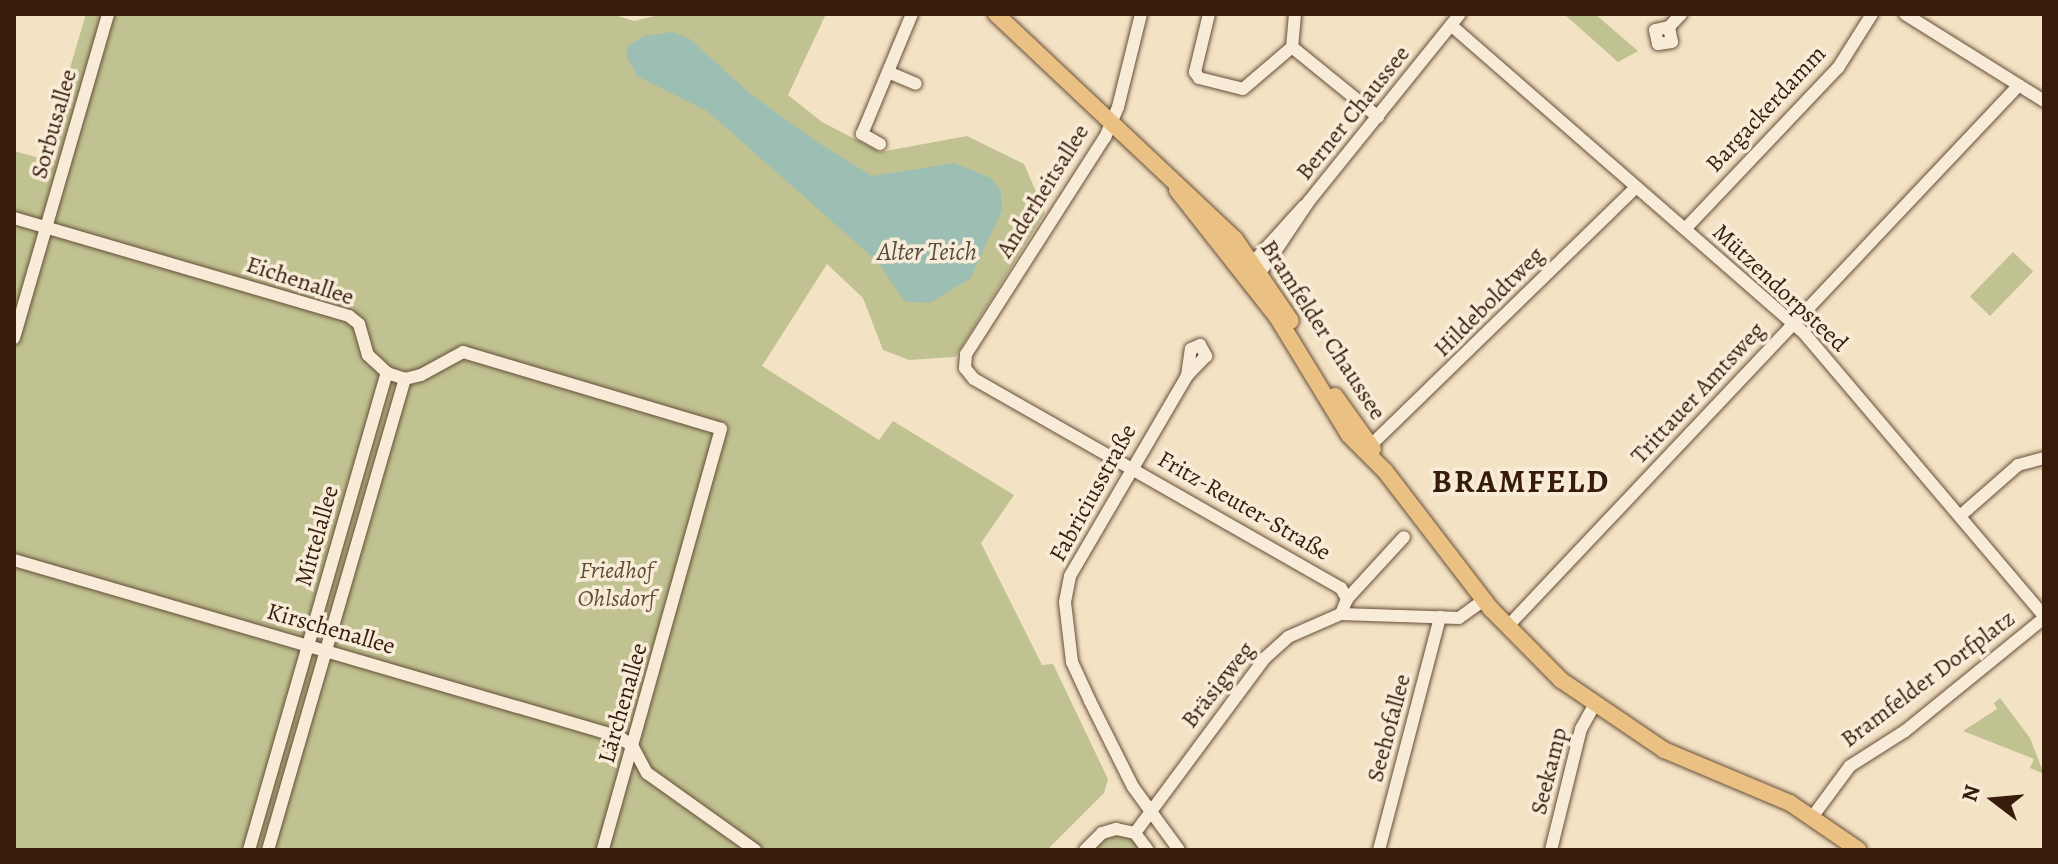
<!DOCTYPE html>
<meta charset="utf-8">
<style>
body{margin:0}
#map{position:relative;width:2058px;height:864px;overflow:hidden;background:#f4e2c4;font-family:Alegreya,serif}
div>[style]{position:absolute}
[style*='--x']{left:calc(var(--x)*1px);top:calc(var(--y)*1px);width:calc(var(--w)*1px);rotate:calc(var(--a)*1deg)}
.green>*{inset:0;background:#c0c291;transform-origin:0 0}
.water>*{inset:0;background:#9cbeb3}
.roads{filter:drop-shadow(0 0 2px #664e39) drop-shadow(0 0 2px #664e39)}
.minor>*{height:12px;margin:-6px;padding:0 6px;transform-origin:6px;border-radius:6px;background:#f8ecd9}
.major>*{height:16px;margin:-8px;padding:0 8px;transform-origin:8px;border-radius:8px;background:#eac182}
span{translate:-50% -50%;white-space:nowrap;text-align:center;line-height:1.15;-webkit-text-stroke:7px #f8ecd9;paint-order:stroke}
.street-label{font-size:24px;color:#371c0b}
.park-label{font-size:24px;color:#604e33;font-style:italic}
.water-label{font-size:26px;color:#554d3d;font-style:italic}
.district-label{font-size:32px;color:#371c0b;font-weight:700;letter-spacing:2px}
.frame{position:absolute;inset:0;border:16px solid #371c0b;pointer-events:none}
.north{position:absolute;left:1954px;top:760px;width:80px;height:80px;-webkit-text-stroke:6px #f8ecd9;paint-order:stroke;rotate:286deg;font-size:22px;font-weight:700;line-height:32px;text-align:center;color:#371c0b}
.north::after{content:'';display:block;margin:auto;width:28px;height:36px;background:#371c0b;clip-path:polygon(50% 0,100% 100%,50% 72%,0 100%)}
</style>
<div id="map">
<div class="green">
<i style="clip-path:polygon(86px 14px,612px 14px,634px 21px,659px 15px,826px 14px,788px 95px,822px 122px,880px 152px,967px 136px,1024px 164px,1045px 213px,955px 357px,909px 360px,883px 350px,863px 298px,827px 264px,762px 366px,879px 440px,893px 421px,1014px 495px,981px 543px,1042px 665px,1053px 664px,1108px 779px,1104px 793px,1047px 850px,14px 850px,14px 151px,43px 159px)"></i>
<i style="clip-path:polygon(1564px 14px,1595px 14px,1638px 51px,1618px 62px)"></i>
<i style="left:2013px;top:252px;width:28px;height:62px;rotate:44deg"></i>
<i style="clip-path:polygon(2000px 698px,2030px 738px,2044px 774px,2030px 768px,2034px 759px,1963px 731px,1997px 709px,1994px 703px)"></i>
<i style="clip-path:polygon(1113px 834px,1135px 838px,1143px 850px,1093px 850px)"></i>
</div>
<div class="water">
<i style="clip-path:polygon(673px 32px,690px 39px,748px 92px,817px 142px,872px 176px,954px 163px,991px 178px,1001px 191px,1002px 210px,970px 279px,929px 303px,904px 301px,878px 262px,707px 111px,637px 76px,626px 55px,628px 46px,644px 36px)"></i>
</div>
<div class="roads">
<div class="minor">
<i style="--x:1141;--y:14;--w:96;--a:103.9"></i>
<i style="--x:1118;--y:107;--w:33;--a:113"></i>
<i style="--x:1105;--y:137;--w:258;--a:122.6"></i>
<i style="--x:966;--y:354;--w:14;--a:94"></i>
<i style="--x:965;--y:368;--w:14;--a:51"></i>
<i style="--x:974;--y:379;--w:422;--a:29.7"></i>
<i style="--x:1341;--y:588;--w:13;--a:61"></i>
<i style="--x:1347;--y:599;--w:16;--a:112"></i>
<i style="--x:1209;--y:14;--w:60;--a:103.6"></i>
<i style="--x:1195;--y:72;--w:7;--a:56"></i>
<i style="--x:1199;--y:78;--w:45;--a:14"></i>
<i style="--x:1243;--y:89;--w:65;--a:-40.6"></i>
<i style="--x:1295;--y:14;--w:33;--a:95"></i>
<i style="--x:1292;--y:47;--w:111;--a:39.1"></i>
<i style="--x:1905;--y:14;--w:164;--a:32"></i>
<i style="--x:1452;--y:26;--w:467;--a:41.1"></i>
<i style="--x:1804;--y:333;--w:371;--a:49.7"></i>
<i style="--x:1669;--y:27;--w:15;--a:79"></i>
<i style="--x:1672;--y:42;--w:14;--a:172"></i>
<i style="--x:1658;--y:44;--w:14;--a:-102"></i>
<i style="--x:1655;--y:30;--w:14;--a:-12"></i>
<i style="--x:1669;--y:27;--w:18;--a:-47"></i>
<i style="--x:888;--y:72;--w:30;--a:23"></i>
<i style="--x:880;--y:144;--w:21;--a:-151"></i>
<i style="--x:862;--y:134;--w:130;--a:-67.4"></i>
<i style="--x:14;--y:218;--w:349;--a:16.3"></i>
<i style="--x:349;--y:316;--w:13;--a:39"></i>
<i style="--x:359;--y:324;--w:32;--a:74"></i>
<i style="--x:368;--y:355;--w:26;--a:43"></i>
<i style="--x:387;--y:373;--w:19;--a:18"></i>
<i style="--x:405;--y:379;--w:16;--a:-14"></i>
<i style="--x:421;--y:375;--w:48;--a:-28.7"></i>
<i style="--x:463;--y:352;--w:269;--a:16.6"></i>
<i style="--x:721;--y:429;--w:437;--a:105.7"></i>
<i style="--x:1685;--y:229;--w:222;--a:-46.5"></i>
<i style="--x:1838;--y:68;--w:64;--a:-57.8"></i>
<i style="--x:1247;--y:269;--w:85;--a:-47.9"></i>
<i style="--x:1250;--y:274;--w:10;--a:-11"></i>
<i style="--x:1260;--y:272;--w:18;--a:-52"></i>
<i style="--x:1271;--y:258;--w:69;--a:-56.3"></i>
<i style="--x:1309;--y:201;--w:240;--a:-51.1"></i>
<i style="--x:14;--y:338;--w:337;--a:-73.8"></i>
<i style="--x:1200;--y:345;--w:13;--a:61"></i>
<i style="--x:1206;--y:356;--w:28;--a:134"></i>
<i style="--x:1187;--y:376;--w:27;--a:-82"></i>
<i style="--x:1191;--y:349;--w:10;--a:-24"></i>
<i style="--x:1371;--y:445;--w:370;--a:-44.2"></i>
<i style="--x:1960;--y:516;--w:77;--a:-41.3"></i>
<i style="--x:2018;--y:465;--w:27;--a:-15"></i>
<i style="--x:14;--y:560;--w:631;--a:16.28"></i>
<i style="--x:620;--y:737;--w:16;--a:38"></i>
<i style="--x:1347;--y:599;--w:84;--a:-47.4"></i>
<i style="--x:1508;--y:626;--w:744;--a:-46.63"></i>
<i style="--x:633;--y:747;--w:30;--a:62"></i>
<i style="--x:647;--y:773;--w:133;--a:35.5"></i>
<i style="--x:1813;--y:816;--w:62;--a:-53.5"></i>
<i style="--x:1850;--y:766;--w:65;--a:-32.5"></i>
<i style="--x:1905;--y:731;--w:179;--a:-39.1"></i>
<i style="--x:1135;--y:833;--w:218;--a:-53.4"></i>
<i style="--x:1265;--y:658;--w:31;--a:-42"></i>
<i style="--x:1288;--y:637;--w:58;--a:-23.5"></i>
<i style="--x:1341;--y:614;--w:118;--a:1.9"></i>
<i style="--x:1459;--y:618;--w:31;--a:-36"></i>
<i style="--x:249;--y:850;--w:497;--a:-73.9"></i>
<i style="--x:268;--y:850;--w:491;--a:-73.8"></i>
<i style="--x:1085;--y:850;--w:24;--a:-45"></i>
<i style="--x:1102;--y:833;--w:15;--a:-16"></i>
<i style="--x:1116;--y:829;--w:19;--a:12"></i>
<i style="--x:1135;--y:833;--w:21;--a:53"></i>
<i style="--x:1179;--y:850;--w:78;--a:-126.1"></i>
<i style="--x:1133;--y:787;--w:96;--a:-116.6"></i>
<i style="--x:1090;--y:701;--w:43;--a:-114.8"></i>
<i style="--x:1072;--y:662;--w:60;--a:-96.7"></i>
<i style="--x:1065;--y:602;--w:26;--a:-79"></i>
<i style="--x:1070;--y:576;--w:232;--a:-59.7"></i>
<i style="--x:1379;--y:850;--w:241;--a:-75.3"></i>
<i style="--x:1551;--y:850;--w:125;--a:-76.1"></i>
<i style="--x:1581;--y:729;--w:26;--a:-61"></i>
</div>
<div class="major">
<i style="--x:996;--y:14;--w:328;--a:43.3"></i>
<i style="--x:1235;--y:239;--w:99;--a:55.7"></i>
<i style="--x:1177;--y:190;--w:162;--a:51.8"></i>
<i style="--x:1277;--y:317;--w:138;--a:58.6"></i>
<i style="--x:1349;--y:435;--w:51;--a:45"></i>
<i style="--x:1385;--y:471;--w:174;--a:52.5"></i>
<i style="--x:1491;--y:609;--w:100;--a:45.4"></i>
<i style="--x:1561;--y:680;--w:125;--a:34.2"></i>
<i style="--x:1664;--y:750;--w:137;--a:22.8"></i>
<i style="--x:1790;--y:803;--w:83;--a:34.3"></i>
<i style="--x:1335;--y:396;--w:65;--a:54.4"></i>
</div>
</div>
<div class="street-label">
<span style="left:1766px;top:109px;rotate:-47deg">Bargackerdamm</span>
<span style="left:1353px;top:113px;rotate:-51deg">Berner Chaussee</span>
<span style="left:54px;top:124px;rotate:-74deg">Sorbusallee</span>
<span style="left:1043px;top:191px;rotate:-58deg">Anderheitsallee</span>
<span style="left:300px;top:281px;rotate:18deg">Eichenallee</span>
<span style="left:1780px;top:288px;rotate:43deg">Mützendorpsteed</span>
<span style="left:1489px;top:302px;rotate:-45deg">Hildeboldtweg</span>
<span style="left:1323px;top:330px;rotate:57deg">Bramfelder Chaussee</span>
<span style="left:1698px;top:393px;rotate:-47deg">Trittauer Amtsweg</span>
<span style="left:1093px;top:493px;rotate:-61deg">Fabriciusstraße</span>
<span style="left:1244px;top:506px;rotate:30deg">Fritz-Reuter-Straße</span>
<span style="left:317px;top:536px;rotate:-74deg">Mittelallee</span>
<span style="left:331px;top:629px;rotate:16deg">Kirschenallee</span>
<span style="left:1928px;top:679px;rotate:-37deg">Bramfelder Dorfplatz</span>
<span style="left:1218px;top:685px;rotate:-52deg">Bräsigweg</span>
<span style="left:623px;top:703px;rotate:-74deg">Lärchenallee</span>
<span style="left:1389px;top:728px;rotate:-75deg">Seehofallee</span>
<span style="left:1549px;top:771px;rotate:-76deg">Seekamp</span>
</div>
<div class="park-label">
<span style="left:616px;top:585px">Friedhof<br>Ohlsdorf</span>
</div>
<div class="water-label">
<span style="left:927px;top:252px">Alter Teich</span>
</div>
<div class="district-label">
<span style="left:1521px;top:481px">BRAMFELD</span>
</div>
<div class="frame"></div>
<div class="north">N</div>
</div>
